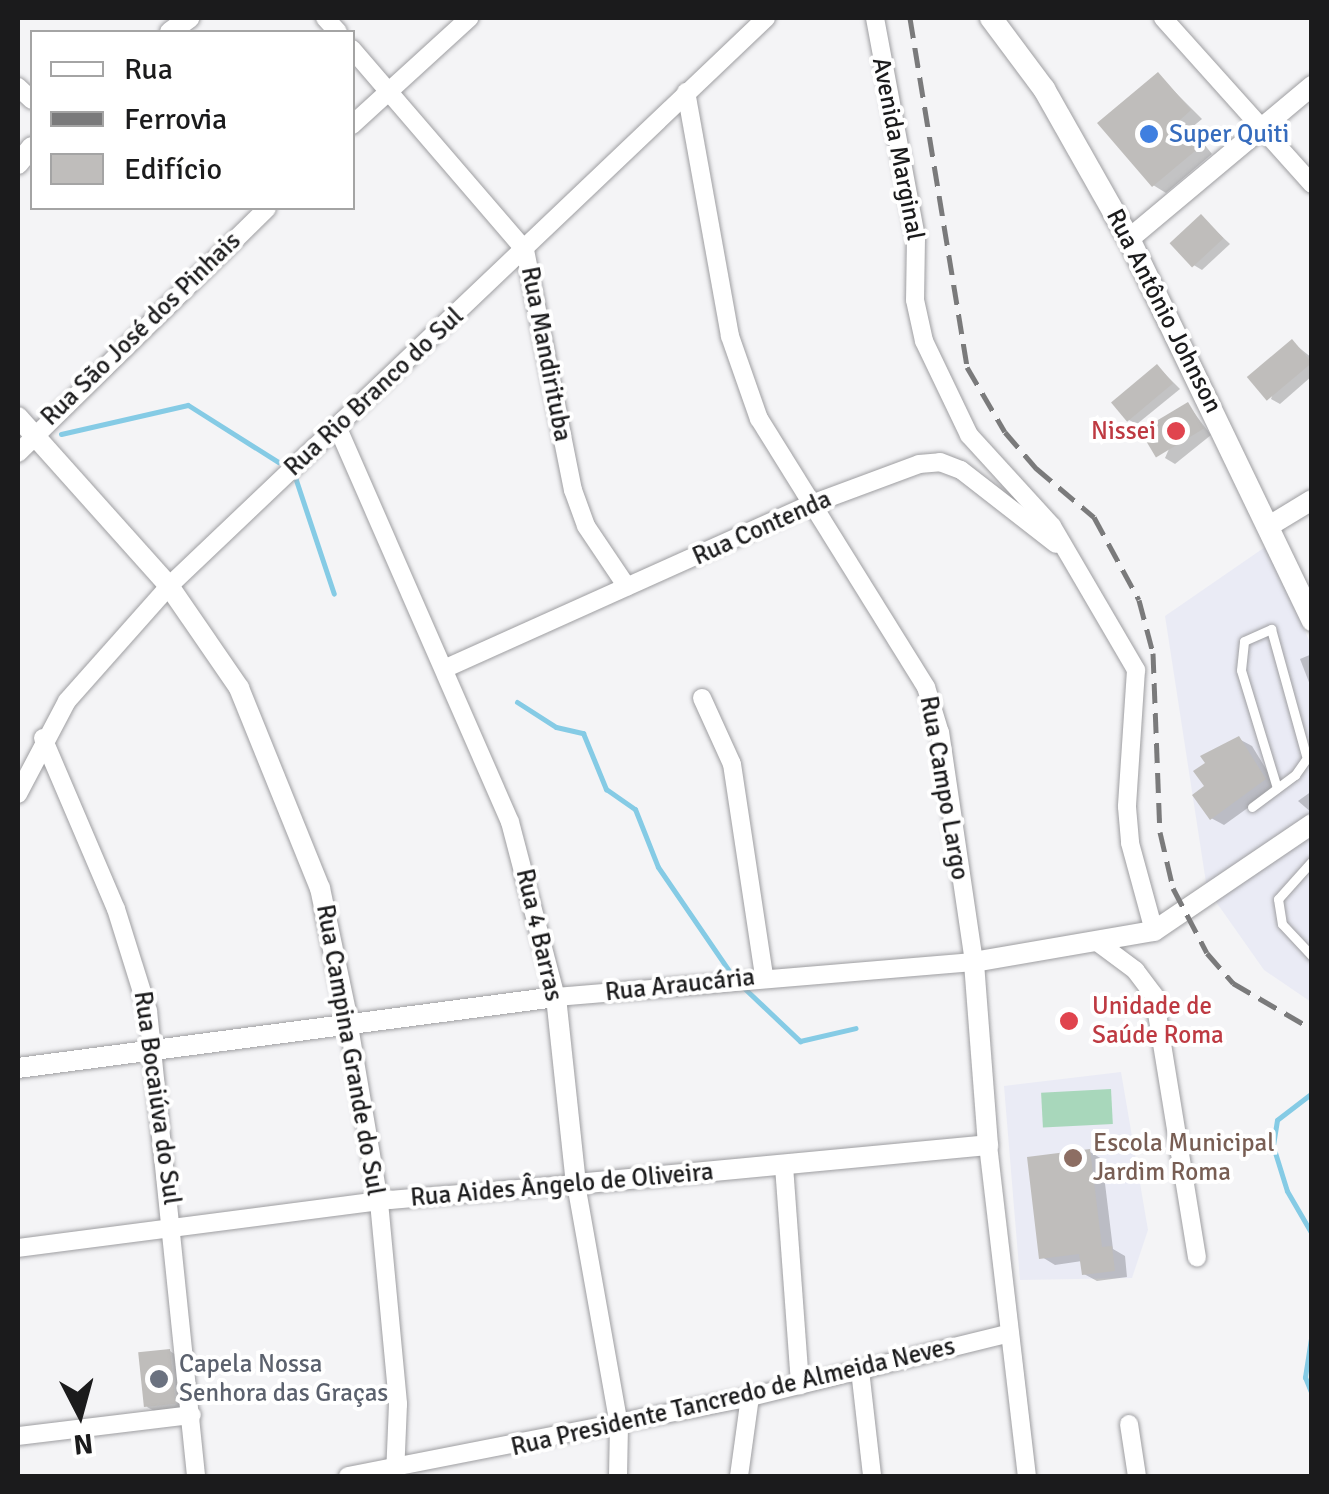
<!DOCTYPE html>
<meta charset="utf-8">
<style>
body{margin:0}
#map{position:relative;width:1329px;height:1494px;overflow:hidden;background:#f4f4f6;font-family:Signika,sans-serif}
div>[style]{position:absolute}
[style*='--x']{left:calc(var(--x)*1px);top:calc(var(--y)*1px);width:calc(var(--w)*1px);rotate:calc(var(--a)*1deg)}
.built>*{inset:0;background:#eaebf5}
.green>*{inset:0;background:#a8d7bb;transform-origin:0 0}
.shadow>*{inset:0;background:#0003}
.stream>*{height:5px;margin:-2.5px;padding:0 2.5px;transform-origin:2.5px;border-radius:2.5px;background:#85cbe5}
.building>*{inset:0;background:#bfbdbb;transform-origin:0 0}
.roads{filter:drop-shadow(0 0 2px #9e9ea1) drop-shadow(0 0 2px #9e9ea1)}
.service>*{height:9px;margin:-4.5px;padding:0 4.5px;transform-origin:4.5px;border-radius:4.5px;background:#fff}
.minor>*{height:18px;margin:-9px;padding:0 9px;transform-origin:9px;border-radius:9px;background:#fff}
.tertiary>*{height:20px;margin:-10px;padding:0 10px;transform-origin:10px;border-radius:10px;background:#fff}
.secondary>*{height:22px;margin:-11px;padding:0 11px;transform-origin:11px;border-radius:11px;background:#fff}
.rail>*{height:5px;margin-top:-2.5px;transform-origin:0;background:repeating-linear-gradient(90deg,#7a7a7b 0 20px,transparent 0 30px)}
.dots>*{width:28px;height:28px;translate:-50% -50%;box-sizing:border-box;border:5px solid #fff;border-radius:50%}
span{translate:-50% -50%;white-space:nowrap;text-align:center;line-height:1.15;-webkit-text-stroke:8px #fff;paint-order:stroke}
.shop-label{font-size:25px;color:#366cbe}
.left{translate:0 -50%;text-align:left}
.street-label{font-size:25px;color:#1b1b1c}
.health-label{font-size:25px;color:#be3a42}
.right{translate:-100% -50%;text-align:right}
.education-label{font-size:25px;color:#785e54}
.worship-label{font-size:25px;color:#5b616d}
.frame{position:absolute;inset:0;border:20px solid #1b1b1c;pointer-events:none}
.legend{position:absolute;left:30px;top:30px;width:325px;height:180px;box-sizing:border-box;background:#fff;border:2px solid #a4a4a4;margin:0;padding:12px 18px;list-style:none;font-size:30px;color:#1b1b1c}
.legend li{display:flex;align-items:center;gap:20px;height:50px}
.legend b{width:50px;border:2px solid #a4a4a4}
.north{position:absolute;left:30px;top:1364px;width:100px;height:100px;-webkit-text-stroke:8px #fff;paint-order:stroke;rotate:174deg;font-size:28px;font-weight:700;line-height:40px;text-align:center;color:#1b1b1c}
.north::after{content:'';display:block;margin:auto;width:35px;height:45px;background:#1b1b1c;clip-path:polygon(50% 0,100% 100%,50% 72%,0 100%)}
</style>
<div id="map">
<div class="built">
<i style="clip-path:polygon(1268px 545px,1311px 645px,1311px 1002px,1264px 970px,1207px 889px,1165px 616px)"></i>
<i style="clip-path:polygon(1121px 1072px,1148px 1230px,1132px 1278px,1020px 1280px,1004px 1086px)"></i>
</div>
<div class="green">
<i style="left:1111px;top:1089px;width:35px;height:70px;rotate:87deg"></i>
</div>
<div class="shadow">
<i style="clip-path:polygon(1158px 75px,1202px 119px,1191px 128px,1212px 154px,1166px 193px,1153px 185px)"></i>
<i style="clip-path:polygon(1201px 217px,1230px 244px,1202px 270px,1192px 264px)"></i>
<i style="clip-path:polygon(1292px 342px,1312px 358px,1312px 376px,1280px 404px,1271px 399px)"></i>
<i style="clip-path:polygon(1158px 367px,1180px 389px,1137px 424px,1127px 419px)"></i>
<i style="clip-path:polygon(1188px 405px,1211px 435px,1175px 464px,1165px 458px)"></i>
<i style="clip-path:polygon(1312px 654px,1312px 690px,1300px 659px)"></i>
<i style="clip-path:polygon(1239px 739px,1252px 746px,1277px 787px,1224px 825px,1211px 818px,1208px 787px)"></i>
<i style="clip-path:polygon(1312px 791px,1312px 813px,1298px 801px)"></i>
<i style="clip-path:polygon(1090px 1152px,1102px 1159px,1113px 1249px,1125px 1256px,1127px 1277px,1097px 1281px,1084px 1274px,1082px 1261px,1055px 1265px,1042px 1257px)"></i>
<i style="clip-path:polygon(170px 1351px,179px 1357px,184px 1409px,156px 1412px,147px 1407px)"></i>
</div>
<div class="stream">
<i style="--x:61;--y:434;--w:130;--a:-12.9"></i>
<i style="--x:188;--y:405;--w:107;--a:32.3"></i>
<i style="--x:294;--y:474;--w:126;--a:71.6"></i>
<i style="--x:517;--y:702;--w:46;--a:32.7"></i>
<i style="--x:556;--y:727;--w:28;--a:13"></i>
<i style="--x:583;--y:733;--w:61;--a:67.7"></i>
<i style="--x:606;--y:789;--w:35;--a:35"></i>
<i style="--x:635;--y:809;--w:62;--a:68.4"></i>
<i style="--x:658;--y:867;--w:131;--a:55.6"></i>
<i style="--x:743;--y:987;--w:79;--a:43.5"></i>
<i style="--x:800;--y:1041;--w:57;--a:-13.1"></i>
<i style="--x:1312;--y:1093;--w:44;--a:142.4"></i>
<i style="--x:1277;--y:1120;--w:26;--a:99"></i>
<i style="--x:1273;--y:1146;--w:47;--a:72.7"></i>
<i style="--x:1287;--y:1191;--w:50;--a:59.8"></i>
<i style="--x:1312;--y:1332;--w:46;--a:98.8"></i>
<i style="--x:1305;--y:1377;--w:18;--a:68"></i>
</div>
<div class="building">
<i style="clip-path:polygon(1158px 72px,1191px 110px,1180px 120px,1201px 146px,1152px 187px,1097px 123px)"></i>
<i style="left:1201px;top:214px;width:33px;height:43px;rotate:47deg"></i>
<i style="left:1292px;top:339px;width:31px;height:59px;rotate:50deg"></i>
<i style="left:1157px;top:364px;width:25px;height:60px;rotate:50deg"></i>
<i style="left:1188px;top:402px;width:31px;height:56px;rotate:59deg"></i>
<i style="clip-path:polygon(1239px 736px,1266px 779px,1210px 820px,1192px 795px,1204px 786px,1193px 771px,1205px 763px,1200px 756px)"></i>
<i style="clip-path:polygon(1090px 1149px,1102px 1247px,1112px 1246px,1115px 1271px,1082px 1275px,1079px 1254px,1039px 1259px,1027px 1157px)"></i>
<i style="left:170px;top:1349px;width:55px;height:32px;rotate:84deg"></i>
</div>
<div class="roads">
<div class="service">
<i style="--x:1277;--y:788;--w:123;--a:-107"></i>
<i style="--x:1241;--y:670;--w:29;--a:-84"></i>
<i style="--x:1244;--y:641;--w:30;--a:-24"></i>
<i style="--x:1271;--y:629;--w:131;--a:74.5"></i>
<i style="--x:1252;--y:807;--w:54;--a:-36.7"></i>
<i style="--x:1295;--y:775;--w:24;--a:-55"></i>
<i style="--x:1312;--y:861;--w:51;--a:131.8"></i>
<i style="--x:1278;--y:899;--w:25;--a:81"></i>
<i style="--x:1282;--y:924;--w:44;--a:46.8"></i>
</div>
<div class="minor">
<i style="--x:325;--y:18;--w:19;--a:47"></i>
<i style="--x:875;--y:18;--w:224;--a:79.4"></i>
<i style="--x:916;--y:238;--w:62;--a:90.9"></i>
<i style="--x:915;--y:300;--w:42;--a:77.6"></i>
<i style="--x:924;--y:341;--w:104;--a:64.4"></i>
<i style="--x:969;--y:435;--w:123;--a:47.6"></i>
<i style="--x:1052;--y:526;--w:167;--a:59.7"></i>
<i style="--x:1136;--y:670;--w:137;--a:93.8"></i>
<i style="--x:1127;--y:807;--w:36;--a:85"></i>
<i style="--x:1130;--y:843;--w:91;--a:74.7"></i>
<i style="--x:1163;--y:18;--w:223;--a:48.1"></i>
<i style="--x:352;--y:49;--w:265;--a:49.3"></i>
<i style="--x:525;--y:250;--w:245;--a:78.7"></i>
<i style="--x:573;--y:490;--w:38;--a:70"></i>
<i style="--x:586;--y:526;--w:73;--a:56.1"></i>
<i style="--x:18;--y:87;--w:19;--a:43"></i>
<i style="--x:352;--y:125;--w:159;--a:-42.4"></i>
<i style="--x:337;--y:426;--w:432;--a:66.4"></i>
<i style="--x:510;--y:822;--w:181;--a:75.3"></i>
<i style="--x:556;--y:997;--w:419;--a:-4.8"></i>
<i style="--x:974;--y:962;--w:232;--a:-98.4"></i>
<i style="--x:940;--y:733;--w:48;--a:-106.9"></i>
<i style="--x:926;--y:687;--w:316;--a:-121.9"></i>
<i style="--x:759;--y:419;--w:88;--a:-109.3"></i>
<i style="--x:730;--y:336;--w:248;--a:-100.2"></i>
<i style="--x:18;--y:453;--w:349;--a:-44.5"></i>
<i style="--x:446;--y:668;--w:398;--a:-24.2"></i>
<i style="--x:809;--y:505;--w:117;--a:-20.4"></i>
<i style="--x:919;--y:464;--w:21;--a:-5"></i>
<i style="--x:940;--y:462;--w:22;--a:21"></i>
<i style="--x:961;--y:470;--w:120;--a:37.9"></i>
<i style="--x:702;--y:698;--w:72;--a:65.6"></i>
<i style="--x:732;--y:764;--w:214;--a:81.4"></i>
<i style="--x:43;--y:738;--w:186;--a:66.9"></i>
<i style="--x:116;--y:909;--w:107;--a:72.6"></i>
<i style="--x:148;--y:1011;--w:467;--a:84.1"></i>
<i style="--x:18;--y:794;--w:105;--a:-62.2"></i>
<i style="--x:67;--y:701;--w:154;--a:-48.4"></i>
<i style="--x:169;--y:586;--w:824;--a:-43.57"></i>
<i style="--x:1100;--y:944;--w:44;--a:36.6"></i>
<i style="--x:1135;--y:970;--w:31;--a:53"></i>
<i style="--x:1154;--y:995;--w:266;--a:80.7"></i>
<i style="--x:349;--y:1026;--w:179;--a:80.3"></i>
<i style="--x:379;--y:1202;--w:203;--a:84.6"></i>
<i style="--x:398;--y:1404;--w:72;--a:92.4"></i>
<i style="--x:988;--y:1145;--w:333;--a:83.3"></i>
<i style="--x:784;--y:1166;--w:220;--a:85.8"></i>
<i style="--x:18;--y:1248;--w:375;--a:-7.4"></i>
<i style="--x:390;--y:1200;--w:187;--a:-4.9"></i>
<i style="--x:576;--y:1184;--w:245;--a:79.9"></i>
<i style="--x:619;--y:1425;--w:51;--a:91.1"></i>
<i style="--x:860;--y:1370;--w:107;--a:83.5"></i>
<i style="--x:1129;--y:1424;--w:53;--a:81.3"></i>
<i style="--x:18;--y:1436;--w:175;--a:-6.9"></i>
<i style="--x:348;--y:1476;--w:410;--a:-11.1"></i>
<i style="--x:750;--y:1397;--w:264;--a:-13.8"></i>
<i style="--x:739;--y:1476;--w:80;--a:-82.1"></i>
</div>
<div class="tertiary">
<i style="--x:170;--y:32;--w:24;--a:-36"></i>
<i style="--x:18;--y:164;--w:22;--a:-51"></i>
<i style="--x:1129;--y:239;--w:239;--a:-39.9"></i>
<i style="--x:18;--y:417;--w:227;--a:48.2"></i>
<i style="--x:169;--y:586;--w:124;--a:55.5"></i>
<i style="--x:239;--y:688;--w:216;--a:68"></i>
<i style="--x:320;--y:888;--w:141;--a:78.1"></i>
<i style="--x:1269;--y:526;--w:50;--a:-31.2"></i>
<i style="--x:18;--y:1068;--w:543;--a:-7.52"></i>
<i style="--x:556;--y:997;--w:188;--a:83.9"></i>
<i style="--x:576;--y:1184;--w:414;--a:-5.4"></i>
<i style="--x:988;--y:1145;--w:184;--a:-94.4"></i>
<i style="--x:974;--y:962;--w:183;--a:-9.8"></i>
<i style="--x:1154;--y:931;--w:191;--a:-34.1"></i>
</div>
<div class="secondary">
<i style="--x:991;--y:18;--w:89;--a:53.3"></i>
<i style="--x:1044;--y:89;--w:172;--a:60.5"></i>
<i style="--x:1129;--y:239;--w:423;--a:64.3"></i>
</div>
</div>
<div class="rail">
<i style="--x:910;--y:18;--w:354;--a:80.7"></i>
<i style="--x:967;--y:367;--w:75;--a:59.7"></i>
<i style="--x:1005;--y:432;--w:48;--a:49.3"></i>
<i style="--x:1036;--y:468;--w:76;--a:40.2"></i>
<i style="--x:1094;--y:517;--w:94;--a:61.5"></i>
<i style="--x:1139;--y:600;--w:55;--a:75.2"></i>
<i style="--x:1153;--y:653;--w:179;--a:87.8"></i>
<i style="--x:1160;--y:832;--w:57;--a:76.9"></i>
<i style="--x:1173;--y:888;--w:73;--a:62.4"></i>
<i style="--x:1207;--y:953;--w:40;--a:49"></i>
<i style="--x:1233;--y:983;--w:91;--a:30.2"></i>
</div>
<div class="dots">
<i style="left:1149px;top:134px;background:#3f7fe0"></i>
<i style="left:1176px;top:431px;background:#e0444e"></i>
<i style="left:1069px;top:1021px;background:#e0444e"></i>
<i style="left:1073px;top:1158px;background:#8d6e63"></i>
<i style="left:159px;top:1379px;background:#6b7280"></i>
</div>
<div class="shop-label">
<span class="left" style="left:1169px;top:134px">Super Quiti</span>
</div>
<div class="street-label">
<span style="left:898px;top:149px;rotate:79deg">Avenida Marginal</span>
<span style="left:1164px;top:311px;rotate:63deg">Rua Antônio Johnson</span>
<span style="left:141px;top:329px;rotate:-44deg">Rua São José dos Pinhais</span>
<span style="left:546px;top:354px;rotate:79deg">Rua Mandirituba</span>
<span style="left:374px;top:392px;rotate:-43deg">Rua Rio Branco do Sul</span>
<span style="left:762px;top:528px;rotate:-24deg">Rua Contenda</span>
<span style="left:944px;top:788px;rotate:80deg">Rua Campo Largo</span>
<span style="left:539px;top:935px;rotate:77deg">Rua 4 Barras</span>
<span style="left:680px;top:985px;rotate:-6deg">Rua Araucária</span>
<span style="left:350px;top:1050px;rotate:80deg">Rua Campina Grande do Sul</span>
<span style="left:157px;top:1098px;rotate:82deg">Rua Bocaiúva do Sul</span>
<span style="left:562px;top:1185px;rotate:-5deg">Rua Aides Ângelo de Oliveira</span>
<span style="left:733px;top:1397px;rotate:-13deg">Rua Presidente Tancredo de Almeida Neves</span>
</div>
<div class="health-label">
<span class="right" style="left:1156px;top:431px">Nissei</span>
<span class="left" style="left:1092px;top:1021px">Unidade de<br>Saúde Roma</span>
</div>
<div class="education-label">
<span class="left" style="left:1093px;top:1158px">Escola Municipal<br>Jardim Roma</span>
</div>
<div class="worship-label">
<span class="left" style="left:179px;top:1379px">Capela Nossa<br>Senhora das Graças</span>
</div>
<div class="frame"></div>
<ul class="legend">
<li><b style="height:12px;background:#fff"></b>Rua</li>
<li><b style="height:12px;background:#7a7a7b"></b>Ferrovia</li>
<li><b style="height:28px;background:#bfbdbb"></b>Edifício</li>
</ul>
<div class="north">N</div>
</div>
